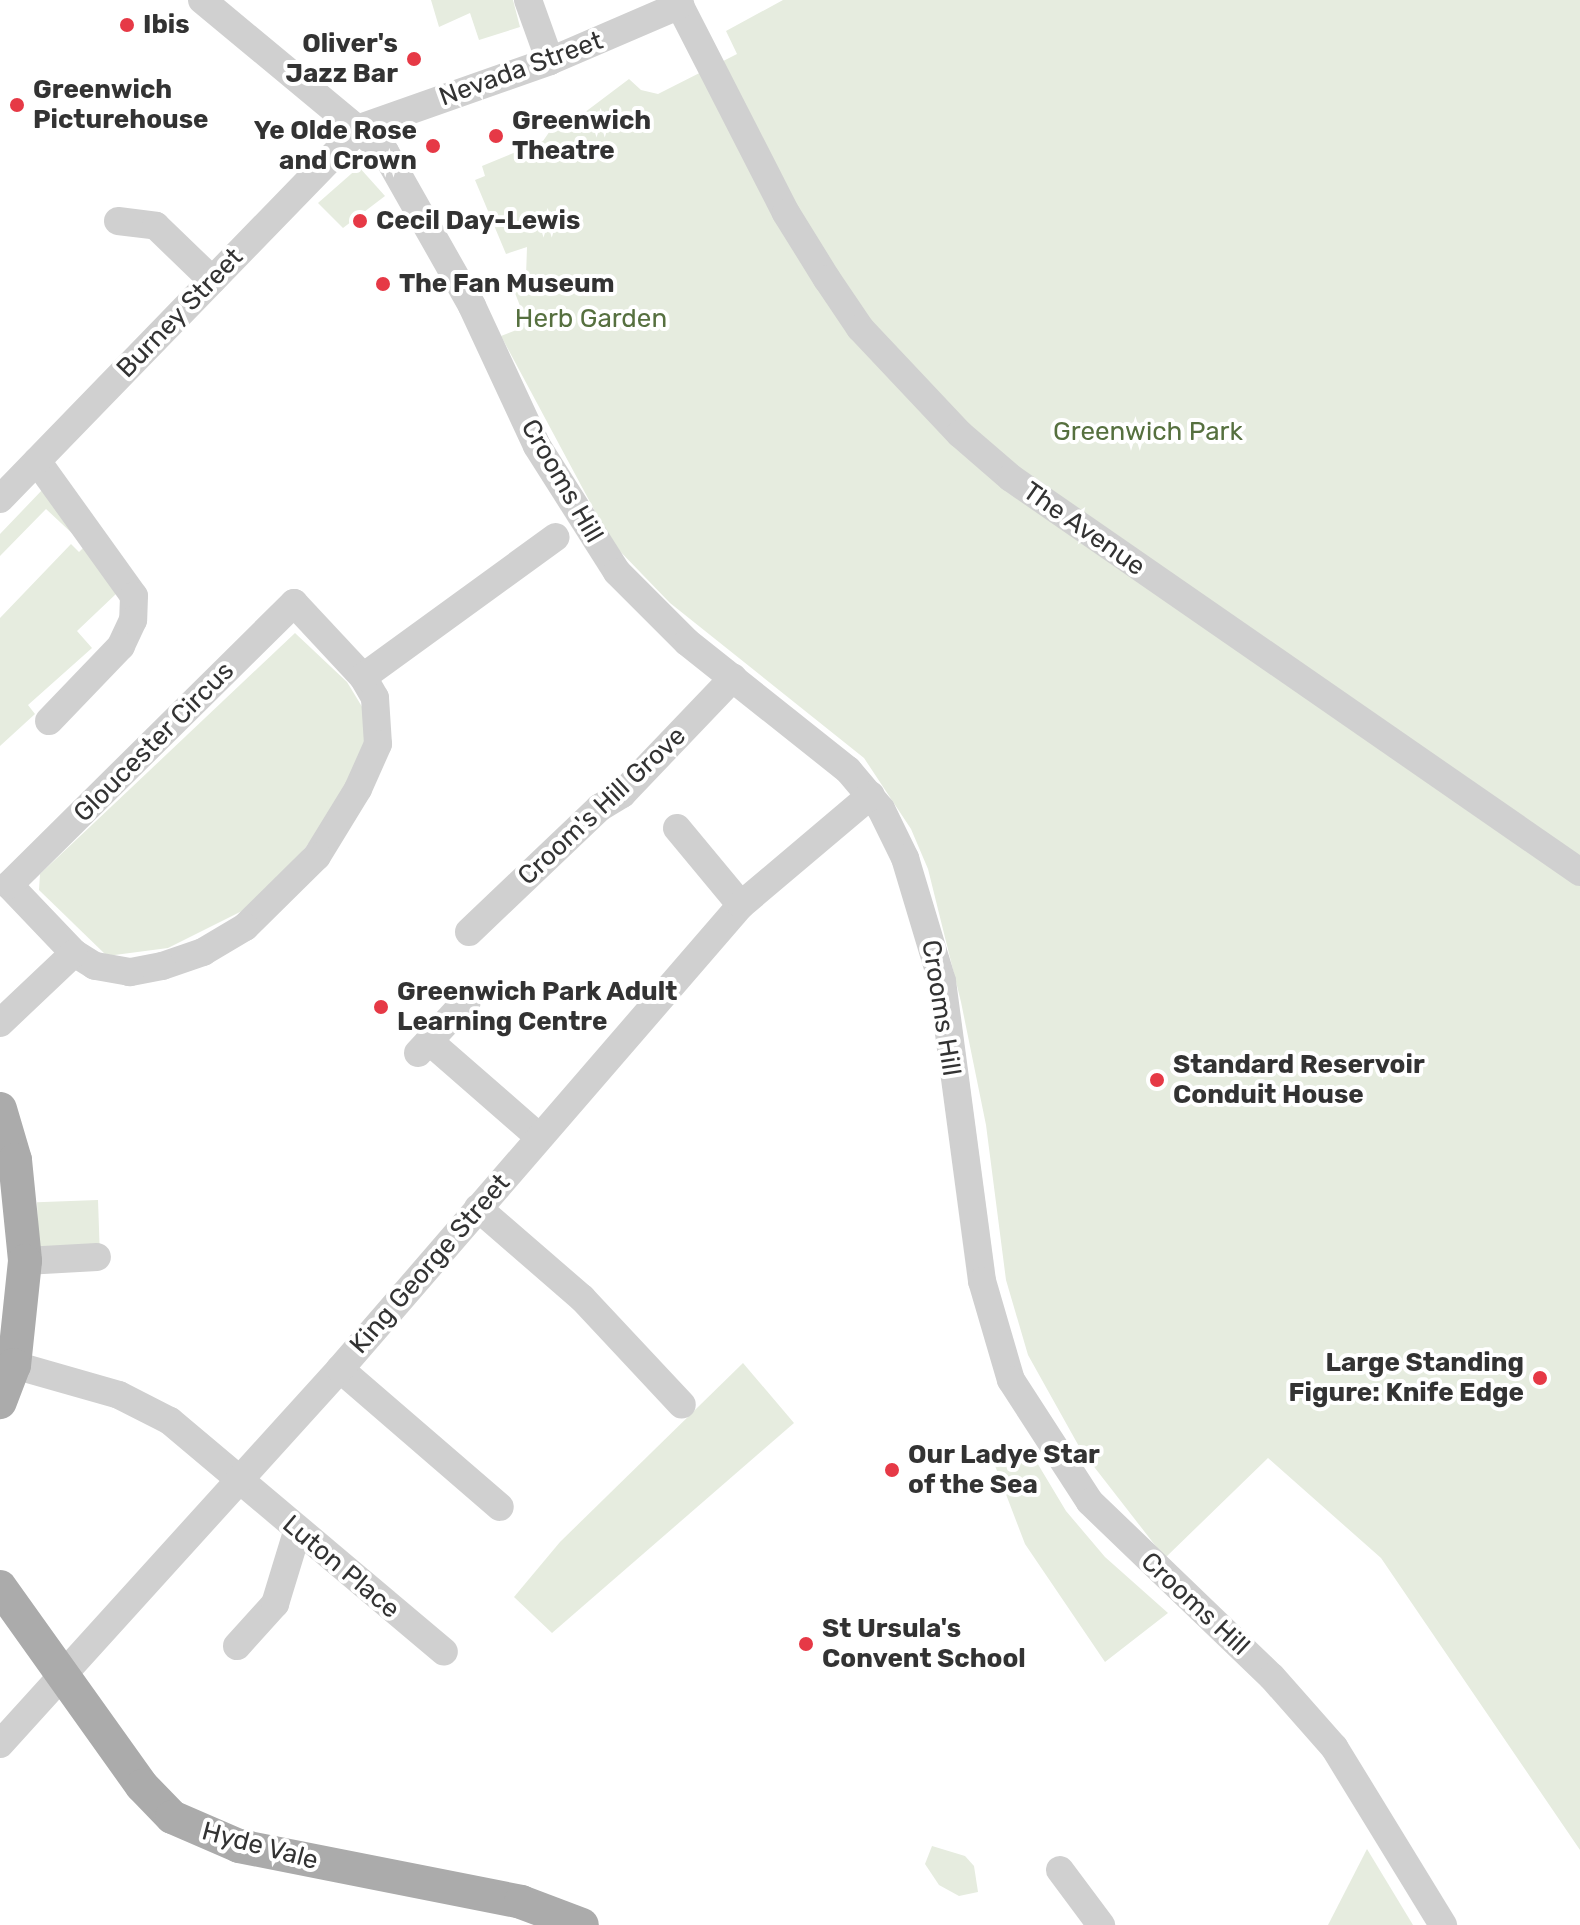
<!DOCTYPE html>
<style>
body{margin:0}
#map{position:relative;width:1580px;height:1925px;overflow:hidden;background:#fff;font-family:Rubik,sans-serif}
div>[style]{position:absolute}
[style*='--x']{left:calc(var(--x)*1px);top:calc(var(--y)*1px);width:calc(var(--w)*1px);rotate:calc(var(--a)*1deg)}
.green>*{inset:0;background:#e6ecdf;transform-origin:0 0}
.minor>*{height:28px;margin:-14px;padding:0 14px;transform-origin:14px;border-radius:14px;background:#d0d0d0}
.major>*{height:34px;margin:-17px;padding:0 17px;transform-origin:17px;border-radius:17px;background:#ababab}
.dots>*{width:22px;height:22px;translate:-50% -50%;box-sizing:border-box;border:4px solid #fff;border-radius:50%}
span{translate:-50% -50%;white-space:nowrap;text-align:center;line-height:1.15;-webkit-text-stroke:8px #fff;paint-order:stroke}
.poi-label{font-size:26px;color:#333;font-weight:700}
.left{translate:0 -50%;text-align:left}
.right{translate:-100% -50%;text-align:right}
.street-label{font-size:26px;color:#333}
.park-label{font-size:26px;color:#56703f}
</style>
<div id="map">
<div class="green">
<i style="clip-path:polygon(431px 0,513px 0,520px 27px,479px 40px,470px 13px,439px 27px)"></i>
<i style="clip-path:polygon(783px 0,1580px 0,1580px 1850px,1381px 1558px,1268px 1458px,1165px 1558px,1081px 1450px,1028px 1355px,1006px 1280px,986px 1125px,961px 1002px,928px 869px,911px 829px,864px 758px,670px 603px,612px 543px,501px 336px,519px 329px,514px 315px,522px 311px,515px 293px,521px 290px,514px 274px,526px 276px,527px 247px,506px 254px,475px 180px,485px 176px,482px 166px,543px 141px,563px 112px,568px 125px,629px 79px,641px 90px,658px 94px,737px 54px,726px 31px)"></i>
<i style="clip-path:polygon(359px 167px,385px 196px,343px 228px,318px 203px)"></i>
<i style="clip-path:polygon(44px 488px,76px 537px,46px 509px,0 556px,0 534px)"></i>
<i style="clip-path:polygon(71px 544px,79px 552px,86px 545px,117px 593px,77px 631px,92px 648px,28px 705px,35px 714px,0 746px,0 618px)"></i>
<i style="clip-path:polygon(295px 633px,347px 682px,364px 710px,367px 734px,359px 761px,331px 814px,302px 852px,244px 910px,168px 948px,107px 956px,39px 890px,40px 874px)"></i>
<i style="left:98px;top:1200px;width:47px;height:61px;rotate:88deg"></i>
<i style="clip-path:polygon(743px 1363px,794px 1423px,552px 1633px,514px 1597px,560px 1542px)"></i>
<i style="clip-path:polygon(1027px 1446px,1066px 1511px,1105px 1557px,1168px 1613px,1105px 1662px,1025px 1544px,994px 1463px)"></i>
<i style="clip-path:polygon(932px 1846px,965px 1856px,974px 1866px,978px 1892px,959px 1896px,939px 1885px,925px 1864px)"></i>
<i style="clip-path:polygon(1367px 1849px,1413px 1925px,1328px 1925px)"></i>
</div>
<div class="minor">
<i style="--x:202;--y:0;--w:238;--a:39.7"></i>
<i style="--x:385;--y:152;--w:177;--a:60.5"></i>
<i style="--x:472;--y:306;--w:154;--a:65.1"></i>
<i style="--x:537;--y:446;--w:149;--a:57.6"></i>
<i style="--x:617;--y:572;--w:99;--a:45"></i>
<i style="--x:687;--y:642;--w:206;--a:38.5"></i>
<i style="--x:848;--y:770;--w:51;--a:49.8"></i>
<i style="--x:881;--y:809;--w:55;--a:63.9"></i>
<i style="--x:905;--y:858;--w:128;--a:73.3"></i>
<i style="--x:942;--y:981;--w:303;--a:82.4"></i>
<i style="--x:982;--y:1281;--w:103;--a:73.7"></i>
<i style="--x:1011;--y:1380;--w:145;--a:57.1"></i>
<i style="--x:1090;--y:1502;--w:252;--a:43.9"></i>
<i style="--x:1272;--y:1677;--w:94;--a:48.5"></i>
<i style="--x:1334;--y:1747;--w:209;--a:58.5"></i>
<i style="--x:528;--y:0;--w:65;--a:70.2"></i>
<i style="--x:677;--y:0;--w:239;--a:62.9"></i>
<i style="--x:786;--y:213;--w:78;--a:58.2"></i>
<i style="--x:827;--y:279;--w:59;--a:56"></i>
<i style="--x:860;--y:328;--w:146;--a:46.7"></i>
<i style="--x:960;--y:434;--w:67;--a:40.8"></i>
<i style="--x:1011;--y:478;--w:692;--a:34.7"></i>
<i style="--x:118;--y:221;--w:38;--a:7"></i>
<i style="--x:156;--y:226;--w:78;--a:44"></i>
<i style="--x:37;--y:461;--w:166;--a:54.3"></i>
<i style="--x:134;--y:596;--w:24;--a:92"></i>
<i style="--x:133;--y:620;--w:29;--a:115"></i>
<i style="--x:121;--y:646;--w:104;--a:133.8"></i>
<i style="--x:0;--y:499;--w:517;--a:-45.86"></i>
<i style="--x:360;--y:128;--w:201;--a:-19.4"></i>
<i style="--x:550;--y:61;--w:142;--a:-23.3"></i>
<i style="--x:294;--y:603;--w:101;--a:47"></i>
<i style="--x:363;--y:677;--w:24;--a:60"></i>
<i style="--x:375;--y:698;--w:46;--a:86.3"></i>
<i style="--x:378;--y:744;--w:49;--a:114"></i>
<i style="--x:358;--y:789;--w:79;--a:121.5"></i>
<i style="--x:317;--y:856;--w:101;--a:135.4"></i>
<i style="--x:245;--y:927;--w:49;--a:149.2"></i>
<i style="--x:203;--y:952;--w:43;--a:161.1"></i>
<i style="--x:162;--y:966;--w:33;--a:169"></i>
<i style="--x:130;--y:972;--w:36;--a:-170"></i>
<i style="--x:95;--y:966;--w:25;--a:-148"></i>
<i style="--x:74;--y:953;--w:94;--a:-133.7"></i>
<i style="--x:9;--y:885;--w:401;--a:-44.7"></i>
<i style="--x:363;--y:677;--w:238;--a:-36"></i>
<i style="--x:677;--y:828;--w:100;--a:50.3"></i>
<i style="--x:469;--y:932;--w:180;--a:-43.6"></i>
<i style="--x:599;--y:808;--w:27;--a:-31"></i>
<i style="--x:622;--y:794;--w:161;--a:-46.3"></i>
<i style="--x:0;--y:1023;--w:102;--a:-43.4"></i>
<i style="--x:429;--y:1041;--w:146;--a:41.1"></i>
<i style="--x:418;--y:1053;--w:74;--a:-47.2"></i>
<i style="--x:478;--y:1208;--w:138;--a:40.9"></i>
<i style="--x:582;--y:1298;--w:146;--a:46.9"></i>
<i style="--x:25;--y:1261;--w:72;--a:-3.2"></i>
<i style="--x:14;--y:1365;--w:109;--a:15.9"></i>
<i style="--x:119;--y:1395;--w:57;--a:27"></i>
<i style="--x:170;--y:1421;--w:358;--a:40.1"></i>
<i style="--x:340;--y:1369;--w:211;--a:40.8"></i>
<i style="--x:237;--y:1646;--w:57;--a:-47.9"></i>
<i style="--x:275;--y:1604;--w:75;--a:-73"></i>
<i style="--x:0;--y:1744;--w:506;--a:-47.8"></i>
<i style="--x:340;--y:1369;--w:613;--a:-49.17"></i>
<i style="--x:741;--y:905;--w:170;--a:-40.2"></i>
<i style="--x:1060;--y:1870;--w:69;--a:53.3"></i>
</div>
<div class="major">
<i style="--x:0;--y:1109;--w:53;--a:73.6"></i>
<i style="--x:15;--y:1160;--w:101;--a:84.3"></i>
<i style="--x:25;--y:1261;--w:105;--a:96"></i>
<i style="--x:14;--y:1365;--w:40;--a:111"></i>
<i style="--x:0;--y:1587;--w:244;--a:54.5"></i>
<i style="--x:142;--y:1786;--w:43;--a:45.9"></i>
<i style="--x:172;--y:1817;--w:73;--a:23.4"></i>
<i style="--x:239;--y:1846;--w:288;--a:11.2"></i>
<i style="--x:521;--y:1902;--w:65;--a:20.7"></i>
</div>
<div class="dots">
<i style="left:127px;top:25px;background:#e63946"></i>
<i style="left:414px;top:59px;background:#e63946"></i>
<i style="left:17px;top:105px;background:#e63946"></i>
<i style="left:496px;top:136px;background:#e63946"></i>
<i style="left:433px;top:146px;background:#e63946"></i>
<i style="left:360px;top:221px;background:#e63946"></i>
<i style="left:383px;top:284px;background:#e63946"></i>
<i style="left:381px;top:1007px;background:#e63946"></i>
<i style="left:1157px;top:1080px;background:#e63946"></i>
<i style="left:1540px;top:1378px;background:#e63946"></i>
<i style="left:892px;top:1470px;background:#e63946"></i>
<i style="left:806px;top:1644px;background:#e63946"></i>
</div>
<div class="poi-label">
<span class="left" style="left:143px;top:25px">Ibis</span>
<span class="right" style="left:398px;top:59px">Oliver's<br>Jazz Bar</span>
<span class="left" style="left:33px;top:105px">Greenwich<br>Picturehouse</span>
<span class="left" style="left:512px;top:136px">Greenwich<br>Theatre</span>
<span class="right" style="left:417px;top:146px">Ye Olde Rose<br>and Crown</span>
<span class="left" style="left:376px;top:221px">Cecil Day-Lewis</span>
<span class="left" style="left:399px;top:284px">The Fan Museum</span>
<span class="left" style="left:397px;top:1007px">Greenwich Park Adult<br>Learning Centre</span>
<span class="left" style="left:1173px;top:1080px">Standard Reservoir<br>Conduit House</span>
<span class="right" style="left:1524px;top:1378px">Large Standing<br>Figure: Knife Edge</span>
<span class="left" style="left:908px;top:1470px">Our Ladye Star<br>of the Sea</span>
<span class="left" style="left:822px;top:1644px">St Ursula's<br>Convent School</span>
</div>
<div class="street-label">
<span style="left:521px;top:69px;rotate:-20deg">Nevada Street</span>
<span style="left:180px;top:313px;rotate:-46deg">Burney Street</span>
<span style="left:562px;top:481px;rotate:60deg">Crooms Hill</span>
<span style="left:1084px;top:529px;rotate:35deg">The Avenue</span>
<span style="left:154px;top:742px;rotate:-45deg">Gloucester Circus</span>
<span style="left:602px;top:806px;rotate:-43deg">Croom's Hill Grove</span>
<span style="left:941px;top:1008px;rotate:81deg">Crooms Hill</span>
<span style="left:430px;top:1264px;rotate:-49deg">King George Street</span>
<span style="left:341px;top:1567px;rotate:40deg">Luton Place</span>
<span style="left:1195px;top:1604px;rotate:43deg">Crooms Hill</span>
<span style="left:260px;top:1846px;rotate:15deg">Hyde Vale</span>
</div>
<div class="park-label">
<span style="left:591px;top:319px">Herb Garden</span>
<span style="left:1148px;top:432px">Greenwich Park</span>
</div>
</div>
